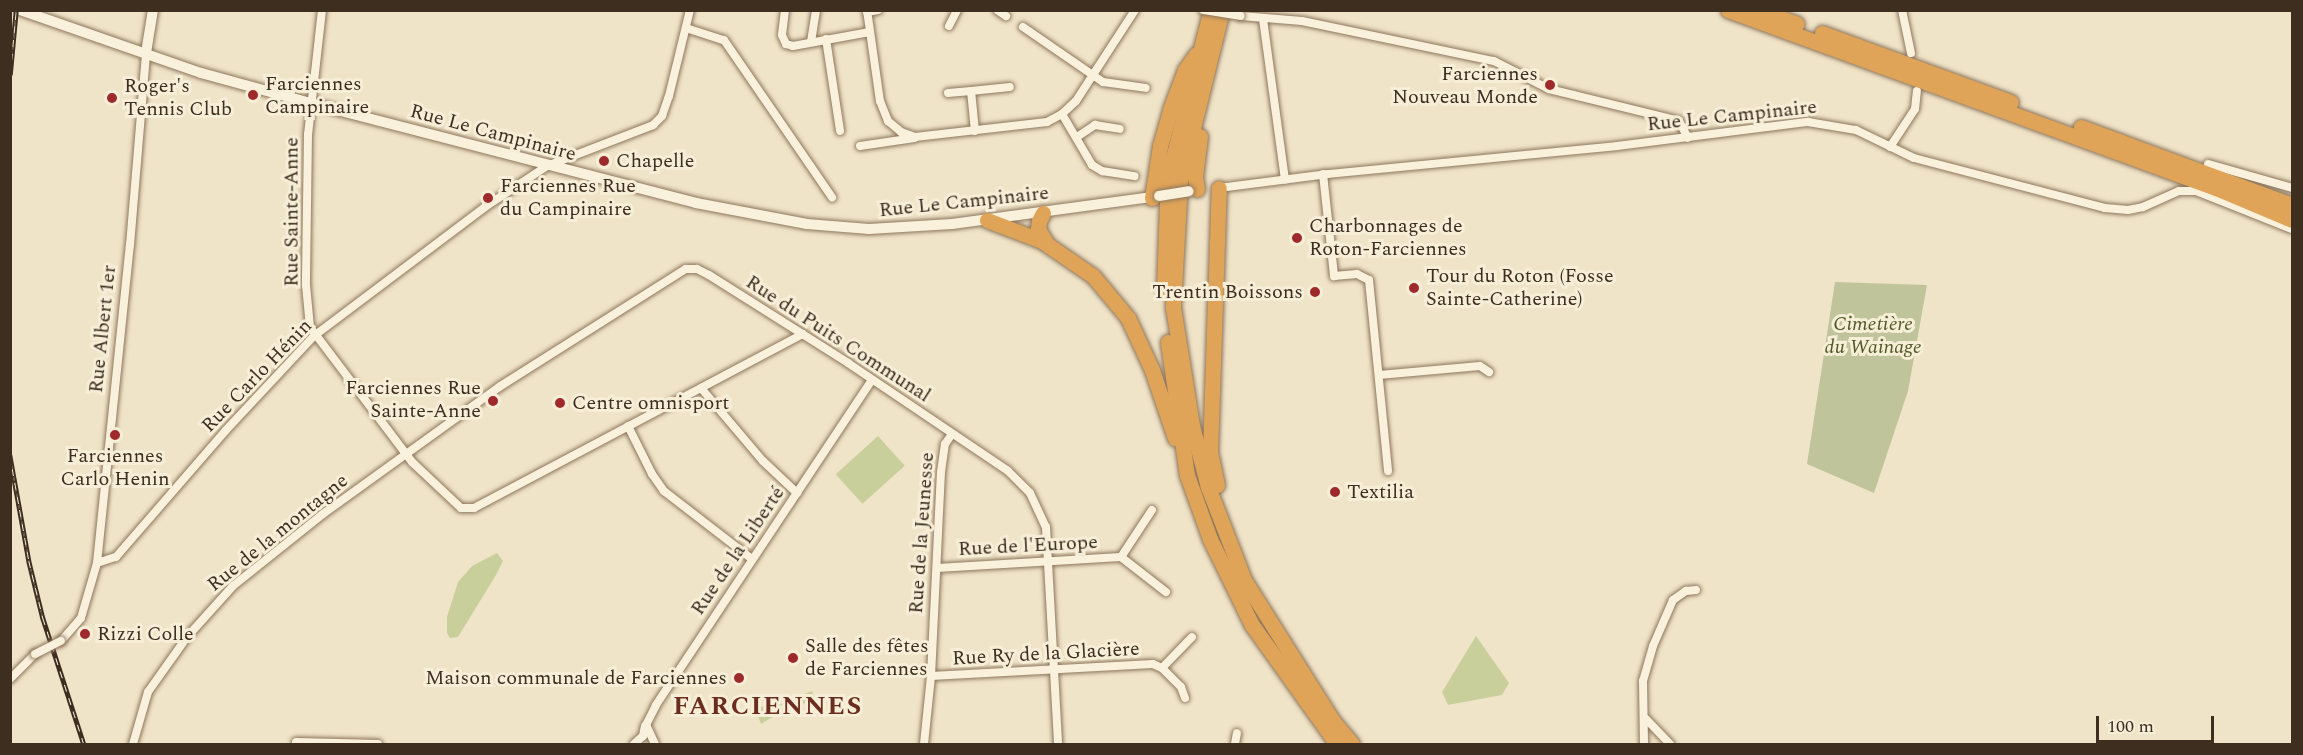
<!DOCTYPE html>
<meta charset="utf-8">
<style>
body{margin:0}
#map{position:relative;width:2303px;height:755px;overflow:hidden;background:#f0e4c8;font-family:Spectral,serif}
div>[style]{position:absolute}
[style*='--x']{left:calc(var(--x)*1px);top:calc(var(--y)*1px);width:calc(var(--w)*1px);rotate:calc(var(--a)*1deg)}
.green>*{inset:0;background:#c9cf9b;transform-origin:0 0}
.cemetery>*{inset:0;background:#bfc49a}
.roads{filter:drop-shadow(0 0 2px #8d765c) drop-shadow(0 0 2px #8d765c)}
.street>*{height:8px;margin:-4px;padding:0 4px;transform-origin:4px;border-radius:4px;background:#faf1dc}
.secondary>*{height:10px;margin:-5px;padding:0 5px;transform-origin:5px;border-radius:5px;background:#faf1dc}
.highway>*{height:15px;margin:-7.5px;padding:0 7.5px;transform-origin:7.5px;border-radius:7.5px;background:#e0a458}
.rail>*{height:4.5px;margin-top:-2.25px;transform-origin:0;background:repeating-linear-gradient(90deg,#f7eed8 0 7px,#3d2e20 0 14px);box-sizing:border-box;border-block:2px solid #3d2e20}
.bridges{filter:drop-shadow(0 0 2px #8d765c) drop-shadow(0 0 2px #8d765c)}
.street-bridge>*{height:8px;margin:-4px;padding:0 4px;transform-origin:4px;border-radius:4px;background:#faf1dc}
.secondary-bridge>*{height:10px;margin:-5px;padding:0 5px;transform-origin:5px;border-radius:5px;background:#faf1dc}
.dots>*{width:16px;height:16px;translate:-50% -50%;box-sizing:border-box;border:3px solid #f7eed8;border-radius:50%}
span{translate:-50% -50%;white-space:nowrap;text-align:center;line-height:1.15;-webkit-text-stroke:6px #f7eed8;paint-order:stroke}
.poi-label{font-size:20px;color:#3d2e20}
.right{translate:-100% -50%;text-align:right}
.left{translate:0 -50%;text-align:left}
.street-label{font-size:20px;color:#3d2e20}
.park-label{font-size:20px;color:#4d5a26;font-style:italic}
.district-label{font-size:26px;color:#6b2e1e;font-weight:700;letter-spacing:1.5px}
.frame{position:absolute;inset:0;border:12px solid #3d2e20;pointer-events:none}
.scale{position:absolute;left:2096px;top:716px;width:118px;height:27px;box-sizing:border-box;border:3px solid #3d2e20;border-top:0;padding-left:8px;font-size:18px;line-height:21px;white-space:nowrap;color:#3d2e20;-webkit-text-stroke:4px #f7eed8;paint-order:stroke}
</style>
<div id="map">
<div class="green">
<i style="left:878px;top:436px;width:40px;height:57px;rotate:48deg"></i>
<i style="clip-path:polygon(497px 553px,503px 561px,496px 575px,458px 637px,450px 638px,447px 633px,447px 617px,458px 582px,472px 566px)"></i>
<i style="clip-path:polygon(1476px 636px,1509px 683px,1502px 695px,1448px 705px,1442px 692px)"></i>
<i style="clip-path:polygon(812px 691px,815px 700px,782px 711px,761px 724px,755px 708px,779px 704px)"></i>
</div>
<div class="cemetery">
<i style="clip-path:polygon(1835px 282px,1927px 285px,1908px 391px,1874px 493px,1807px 464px)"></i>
</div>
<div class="roads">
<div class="street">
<i style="--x:322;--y:10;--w:125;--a:96.4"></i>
<i style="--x:308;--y:134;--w:151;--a:90.8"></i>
<i style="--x:306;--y:285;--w:42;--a:84.6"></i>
<i style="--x:310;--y:327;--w:169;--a:52.9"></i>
<i style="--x:412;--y:462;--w:67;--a:43.2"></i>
<i style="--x:461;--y:508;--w:13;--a:0"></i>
<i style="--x:474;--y:508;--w:372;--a:-27.9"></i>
<i style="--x:785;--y:10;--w:25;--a:97"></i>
<i style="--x:782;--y:35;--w:10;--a:66"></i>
<i style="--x:786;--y:44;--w:7;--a:16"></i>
<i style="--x:793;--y:46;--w:78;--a:-10.3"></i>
<i style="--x:867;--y:10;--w:92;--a:81.9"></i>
<i style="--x:880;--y:101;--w:22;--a:68"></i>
<i style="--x:888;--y:121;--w:17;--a:40"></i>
<i style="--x:901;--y:132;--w:15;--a:20"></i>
<i style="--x:915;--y:137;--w:133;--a:-6.5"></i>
<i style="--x:1047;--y:122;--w:17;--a:-28"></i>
<i style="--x:1062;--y:114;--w:19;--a:-43"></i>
<i style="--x:1076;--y:101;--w:108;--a:-57"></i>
<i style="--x:997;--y:10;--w:11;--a:34"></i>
<i style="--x:1902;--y:10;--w:44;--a:78.2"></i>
<i style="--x:867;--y:12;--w:11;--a:-10"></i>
<i style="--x:1241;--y:16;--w:61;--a:4.7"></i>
<i style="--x:1302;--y:21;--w:196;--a:11.8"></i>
<i style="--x:1494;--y:61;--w:62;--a:27"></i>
<i style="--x:1549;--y:89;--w:134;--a:13.8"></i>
<i style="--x:1679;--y:121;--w:19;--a:62"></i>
<i style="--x:1263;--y:19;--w:162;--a:82.2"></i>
<i style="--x:949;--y:26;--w:18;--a:-63"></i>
<i style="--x:1023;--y:27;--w:97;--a:34.5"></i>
<i style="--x:1103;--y:82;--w:43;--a:7.9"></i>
<i style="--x:686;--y:28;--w:40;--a:18"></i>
<i style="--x:724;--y:40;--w:191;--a:55.5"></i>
<i style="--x:826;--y:39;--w:93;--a:81.3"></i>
<i style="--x:811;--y:42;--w:32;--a:-81"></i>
<i style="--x:948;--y:93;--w:23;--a:-5"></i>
<i style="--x:1062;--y:114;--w:59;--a:59.5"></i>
<i style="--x:1092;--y:165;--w:12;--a:31"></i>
<i style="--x:1102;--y:171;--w:33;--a:9"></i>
<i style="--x:975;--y:131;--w:40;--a:-95.7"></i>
<i style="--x:971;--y:91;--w:39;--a:-6"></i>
<i style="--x:1077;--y:137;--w:22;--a:-34"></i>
<i style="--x:1095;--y:125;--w:25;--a:9"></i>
<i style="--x:860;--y:146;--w:55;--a:-8.4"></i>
<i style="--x:1890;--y:147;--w:45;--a:-56.7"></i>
<i style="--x:1915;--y:109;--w:18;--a:-84"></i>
<i style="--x:2208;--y:164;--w:87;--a:15.9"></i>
<i style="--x:1323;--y:174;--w:103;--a:83.8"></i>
<i style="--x:1334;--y:276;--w:23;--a:-5"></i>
<i style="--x:1357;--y:274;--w:13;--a:27"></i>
<i style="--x:1369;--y:280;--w:192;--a:84.3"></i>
<i style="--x:1219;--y:188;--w:110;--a:-7.3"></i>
<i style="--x:1328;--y:174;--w:290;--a:-5.5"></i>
<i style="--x:1617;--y:146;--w:193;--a:-7.2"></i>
<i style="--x:1808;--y:122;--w:49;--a:9.5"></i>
<i style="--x:1856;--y:130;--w:64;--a:25.8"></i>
<i style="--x:1914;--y:158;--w:197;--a:14.7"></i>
<i style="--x:2105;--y:208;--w:23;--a:5"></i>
<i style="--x:2128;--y:210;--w:15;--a:-11"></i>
<i style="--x:2143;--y:207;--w:39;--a:-24"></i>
<i style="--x:2179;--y:191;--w:17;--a:0"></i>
<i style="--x:2196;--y:191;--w:103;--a:21.6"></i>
<i style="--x:1379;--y:375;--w:101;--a:-5.1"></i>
<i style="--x:1480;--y:366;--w:11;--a:34"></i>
<i style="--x:701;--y:388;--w:96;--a:49.7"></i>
<i style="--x:763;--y:461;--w:47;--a:43.3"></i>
<i style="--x:628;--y:426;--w:54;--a:63.4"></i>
<i style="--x:652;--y:474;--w:21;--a:55"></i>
<i style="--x:664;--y:491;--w:111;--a:37.7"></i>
<i style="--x:1152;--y:510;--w:56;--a:123.4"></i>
<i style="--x:1121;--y:557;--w:57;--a:37.9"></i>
<i style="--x:97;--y:563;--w:20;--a:-18"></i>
<i style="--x:116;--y:557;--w:168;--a:-49.1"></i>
<i style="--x:226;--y:430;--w:129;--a:-46.9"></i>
<i style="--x:314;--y:336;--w:214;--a:-37"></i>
<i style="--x:485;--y:207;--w:74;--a:-33.5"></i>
<i style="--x:547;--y:166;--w:114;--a:-21.1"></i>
<i style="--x:653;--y:125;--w:13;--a:-45"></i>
<i style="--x:662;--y:116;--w:21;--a:-71"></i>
<i style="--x:669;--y:96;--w:89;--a:-76.3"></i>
<i style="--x:937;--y:568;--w:184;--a:-3.4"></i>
<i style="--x:61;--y:641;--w:30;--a:-49"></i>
<i style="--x:81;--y:618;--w:57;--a:-73.8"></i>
<i style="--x:97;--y:563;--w:320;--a:-84.1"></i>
<i style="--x:130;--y:245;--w:193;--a:-85.2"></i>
<i style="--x:931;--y:676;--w:222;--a:-3.1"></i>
<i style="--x:1153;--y:664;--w:10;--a:24"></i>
<i style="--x:10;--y:679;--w:35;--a:-45"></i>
<i style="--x:1185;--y:698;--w:12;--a:-110"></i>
<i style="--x:1181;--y:687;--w:27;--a:-135"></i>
<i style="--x:1162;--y:668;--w:43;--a:-45.9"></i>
<i style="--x:1646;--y:719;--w:35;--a:46"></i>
<i style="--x:296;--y:742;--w:82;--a:1.4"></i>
<i style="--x:133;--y:744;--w:54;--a:-73.9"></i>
<i style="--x:148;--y:692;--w:67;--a:-54.7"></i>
<i style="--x:187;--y:637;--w:69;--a:-48"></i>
<i style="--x:233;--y:586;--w:115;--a:-38.7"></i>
<i style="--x:323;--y:514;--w:217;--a:-35.8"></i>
<i style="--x:499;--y:387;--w:221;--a:-32.3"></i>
<i style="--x:686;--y:269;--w:11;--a:0"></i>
<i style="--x:697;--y:269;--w:13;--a:27"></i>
<i style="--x:709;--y:275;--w:165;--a:32.3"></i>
<i style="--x:848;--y:363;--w:193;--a:34"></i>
<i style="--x:1008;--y:471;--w:31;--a:45"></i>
<i style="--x:1030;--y:493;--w:38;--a:65"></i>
<i style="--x:1046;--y:527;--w:217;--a:86.8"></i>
<i style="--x:634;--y:744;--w:12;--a:-42"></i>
<i style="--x:643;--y:736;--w:10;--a:-79"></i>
<i style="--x:655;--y:744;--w:21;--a:-115"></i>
<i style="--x:646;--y:725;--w:22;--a:-63"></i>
<i style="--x:656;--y:705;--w:390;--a:-56.4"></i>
<i style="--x:924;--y:744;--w:68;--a:-84.1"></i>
<i style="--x:931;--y:676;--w:204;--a:-87.2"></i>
<i style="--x:941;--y:472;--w:28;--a:-82"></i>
<i style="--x:945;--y:444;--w:12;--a:-55"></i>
<i style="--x:1235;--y:744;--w:11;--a:-80"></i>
<i style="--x:1644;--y:744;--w:63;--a:-90.9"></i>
<i style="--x:1643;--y:681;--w:36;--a:-74"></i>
<i style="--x:1653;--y:646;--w:50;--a:-66.5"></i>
<i style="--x:1673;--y:600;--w:16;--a:-35"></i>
<i style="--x:1686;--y:591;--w:10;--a:-6"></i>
</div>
<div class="secondary">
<i style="--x:20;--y:10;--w:192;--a:19.2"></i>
<i style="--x:201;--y:73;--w:137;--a:15.3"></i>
<i style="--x:333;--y:109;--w:375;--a:14.5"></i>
<i style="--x:696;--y:203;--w:113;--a:10.7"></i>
<i style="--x:807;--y:224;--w:62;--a:4.6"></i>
<i style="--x:869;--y:229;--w:83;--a:-3.4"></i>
<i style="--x:952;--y:224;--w:208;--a:-7.7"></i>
<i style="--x:146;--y:53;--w:44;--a:-80.8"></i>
</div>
<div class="highway">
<i style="--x:1222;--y:10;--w:176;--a:103.8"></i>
<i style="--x:1180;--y:181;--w:126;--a:93.2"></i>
<i style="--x:1173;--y:307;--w:121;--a:80.9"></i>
<i style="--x:1192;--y:426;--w:63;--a:75.3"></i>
<i style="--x:1208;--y:487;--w:100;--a:68.8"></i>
<i style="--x:1244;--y:580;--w:165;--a:57.8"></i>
<i style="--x:1332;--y:720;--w:31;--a:50"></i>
<i style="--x:1728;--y:10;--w:519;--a:20.04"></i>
<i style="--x:2216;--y:188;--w:82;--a:22.8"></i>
<i style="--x:1759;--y:10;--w:40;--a:20.2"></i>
<i style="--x:1822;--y:33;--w:201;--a:20.1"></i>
<i style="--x:2081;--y:127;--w:225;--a:20.3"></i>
<i style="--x:1197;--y:189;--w:12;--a:-99"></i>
<i style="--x:1195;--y:177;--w:41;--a:-83"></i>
<i style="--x:1152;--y:198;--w:53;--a:-81.3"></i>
<i style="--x:1160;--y:146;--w:37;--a:-74"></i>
<i style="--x:1170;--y:110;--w:43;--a:-69.4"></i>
<i style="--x:1185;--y:70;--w:19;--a:-55"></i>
<i style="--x:1043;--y:213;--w:9;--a:117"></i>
<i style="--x:1039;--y:221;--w:8;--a:97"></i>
<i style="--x:1038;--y:229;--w:17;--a:59"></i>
<i style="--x:987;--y:220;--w:59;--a:20.9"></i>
<i style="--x:1042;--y:241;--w:62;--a:34.5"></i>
<i style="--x:1093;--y:276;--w:55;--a:50.2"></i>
<i style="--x:1128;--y:318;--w:57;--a:65.2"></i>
<i style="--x:1152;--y:370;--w:72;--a:71.3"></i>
<i style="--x:1164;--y:289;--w:112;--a:-88"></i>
<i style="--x:1168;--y:177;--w:172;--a:-75.6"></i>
<i style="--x:1168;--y:342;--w:134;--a:81.9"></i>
<i style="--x:1187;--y:475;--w:68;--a:70.2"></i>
<i style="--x:1210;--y:539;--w:96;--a:64"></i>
<i style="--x:1252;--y:625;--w:146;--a:54.5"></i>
<i style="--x:1217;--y:485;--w:33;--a:-102"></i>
<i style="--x:1210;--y:453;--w:265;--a:-88.1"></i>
</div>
</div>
<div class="rail">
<i style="--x:10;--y:75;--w:65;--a:-84.7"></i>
<i style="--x:10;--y:455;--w:108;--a:79.8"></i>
<i style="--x:29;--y:561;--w:59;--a:76.2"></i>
<i style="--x:43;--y:618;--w:133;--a:72"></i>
</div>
<div class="bridges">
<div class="street-bridge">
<i style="--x:1203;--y:10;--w:38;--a:9"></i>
<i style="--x:35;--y:654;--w:29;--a:-27"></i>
</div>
<div class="secondary-bridge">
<i style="--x:1159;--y:196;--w:30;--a:-9"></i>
</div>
</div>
<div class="dots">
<i style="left:1550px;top:85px;background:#9e2a2b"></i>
<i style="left:253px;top:95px;background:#9e2a2b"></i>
<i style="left:112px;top:98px;background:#9e2a2b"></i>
<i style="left:604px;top:161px;background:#9e2a2b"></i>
<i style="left:488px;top:198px;background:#9e2a2b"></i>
<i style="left:1297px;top:238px;background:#9e2a2b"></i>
<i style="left:1414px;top:288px;background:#9e2a2b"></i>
<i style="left:1315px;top:292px;background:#9e2a2b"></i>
<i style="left:493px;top:401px;background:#9e2a2b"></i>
<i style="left:560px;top:403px;background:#9e2a2b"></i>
<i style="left:115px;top:435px;background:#9e2a2b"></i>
<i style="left:1335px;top:492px;background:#9e2a2b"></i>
<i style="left:85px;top:634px;background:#9e2a2b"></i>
<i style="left:793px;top:658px;background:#9e2a2b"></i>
<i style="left:739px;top:678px;background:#9e2a2b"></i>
</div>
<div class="poi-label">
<span class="right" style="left:1538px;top:86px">Farciennes<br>Nouveau Monde</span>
<span class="left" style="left:265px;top:96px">Farciennes<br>Campinaire</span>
<span class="left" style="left:124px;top:98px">Roger's<br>Tennis Club</span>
<span class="left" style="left:616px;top:161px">Chapelle</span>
<span class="left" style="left:500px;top:198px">Farciennes Rue<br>du Campinaire</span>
<span class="left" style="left:1309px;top:238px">Charbonnages de<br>Roton-Farciennes</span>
<span class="left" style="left:1426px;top:288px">Tour du Roton (Fosse<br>Sainte-Catherine)</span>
<span class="right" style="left:1303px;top:292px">Trentin Boissons</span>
<span class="right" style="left:481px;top:400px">Farciennes Rue<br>Sainte-Anne</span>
<span class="left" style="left:572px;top:403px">Centre omnisport</span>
<span style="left:115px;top:468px">Farciennes<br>Carlo Henin</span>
<span class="left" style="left:1347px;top:492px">Textilia</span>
<span class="left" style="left:97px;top:634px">Rizzi Colle</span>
<span class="left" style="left:805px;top:658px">Salle des fêtes<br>de Farciennes</span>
<span class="right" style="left:727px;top:678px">Maison communale de Farciennes</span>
</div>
<div class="street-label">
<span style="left:1732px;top:116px;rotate:-6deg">Rue Le Campinaire</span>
<span style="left:493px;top:133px;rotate:15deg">Rue Le Campinaire</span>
<span style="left:964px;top:202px;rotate:-6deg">Rue Le Campinaire</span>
<span style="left:292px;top:212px;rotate:-90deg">Rue Sainte-Anne</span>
<span style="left:103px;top:329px;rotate:-84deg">Rue Albert 1er</span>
<span style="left:838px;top:339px;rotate:33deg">Rue du Puits Communal</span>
<span style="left:257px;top:376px;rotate:-46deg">Rue Carlo Hénin</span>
<span style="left:278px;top:533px;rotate:-39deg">Rue de la montagne</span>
<span style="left:922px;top:533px;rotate:-86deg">Rue de la Jeunesse</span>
<span style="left:1028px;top:546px;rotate:-3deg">Rue de l'Europe</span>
<span style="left:738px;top:551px;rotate:-56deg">Rue de la Liberté</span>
<span style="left:1046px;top:654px;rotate:-3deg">Rue Ry de la Glacière</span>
</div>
<div class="park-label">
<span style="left:1873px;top:336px">Cimetière<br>du Wainage</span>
</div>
<div class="district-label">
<span style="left:768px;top:707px">FARCIENNES</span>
</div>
<div class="frame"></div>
<div class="scale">100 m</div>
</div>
